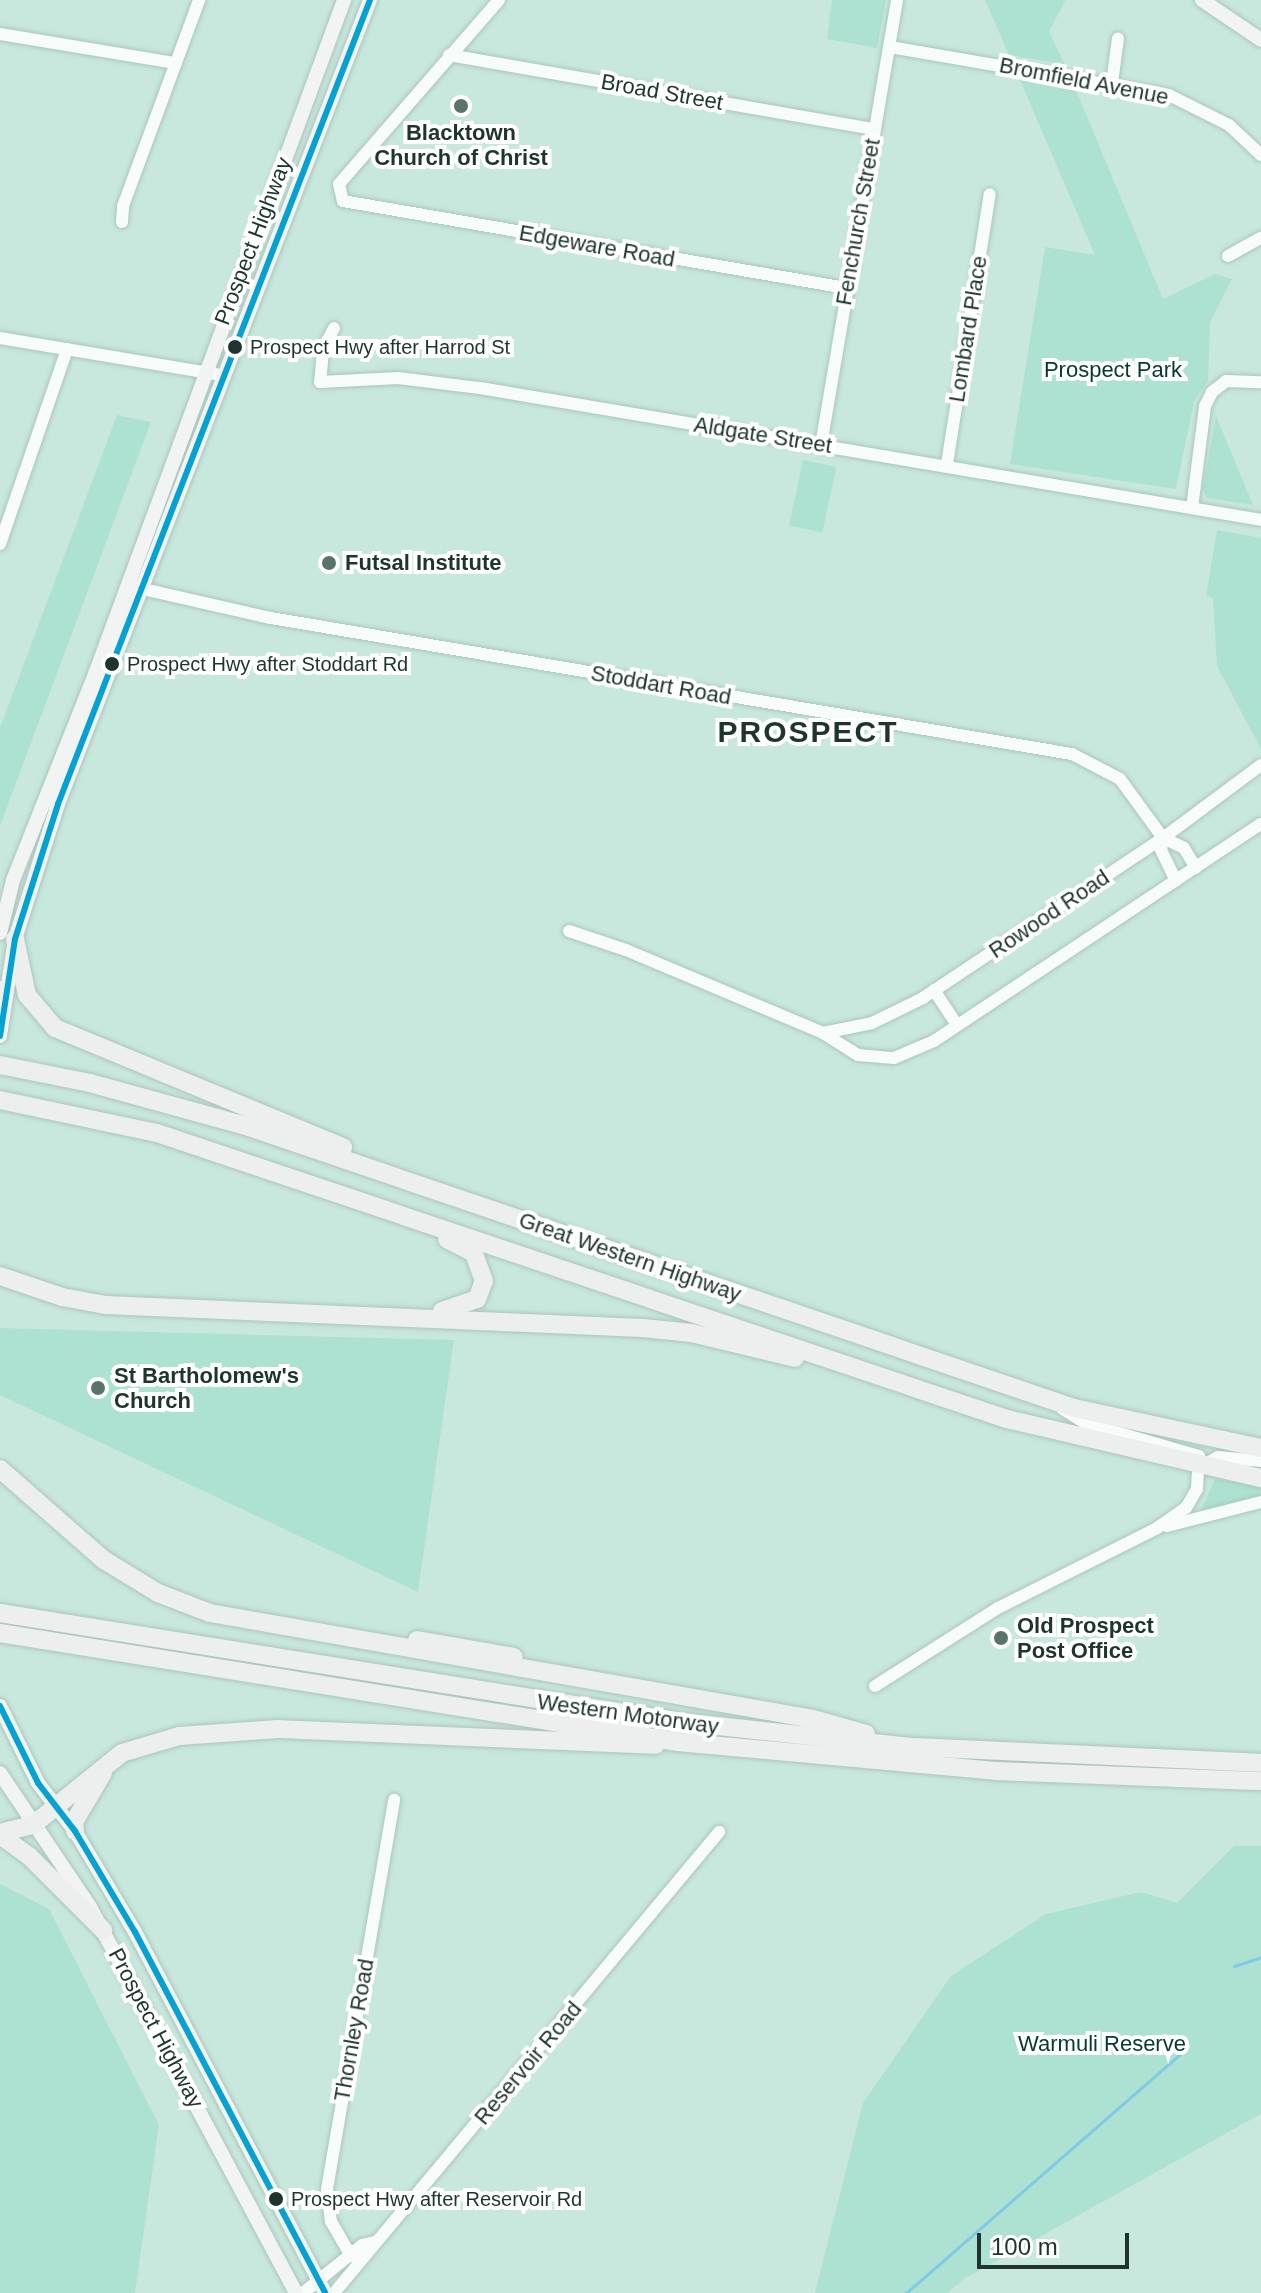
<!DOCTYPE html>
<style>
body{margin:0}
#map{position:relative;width:1261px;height:2293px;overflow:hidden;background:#c8e8de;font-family:Helvetica,sans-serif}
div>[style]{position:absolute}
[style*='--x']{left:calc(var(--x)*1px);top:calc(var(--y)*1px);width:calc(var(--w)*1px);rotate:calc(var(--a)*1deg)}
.green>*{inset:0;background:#ade1d1;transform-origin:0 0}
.stream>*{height:3px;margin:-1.5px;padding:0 1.5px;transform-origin:1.5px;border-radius:1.5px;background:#80cae8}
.roads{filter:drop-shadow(0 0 2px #acc5bd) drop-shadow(0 0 2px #acc5bd)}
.minor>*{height:12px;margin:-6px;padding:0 6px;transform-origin:6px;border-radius:6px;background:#f7fcfa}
.major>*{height:14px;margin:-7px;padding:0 7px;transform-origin:7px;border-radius:7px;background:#f2f3f3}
.highway>*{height:18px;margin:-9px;padding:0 9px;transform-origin:9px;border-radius:9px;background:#edeeee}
.bus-1>*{height:6px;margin:-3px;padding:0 3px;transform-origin:3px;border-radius:3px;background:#04a2d2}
.dots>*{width:22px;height:22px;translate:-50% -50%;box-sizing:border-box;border:4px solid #fff;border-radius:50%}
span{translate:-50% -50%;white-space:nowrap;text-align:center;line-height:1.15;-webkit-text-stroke:8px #fff;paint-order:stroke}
.bus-label{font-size:20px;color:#1d352e}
.left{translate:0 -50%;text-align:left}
.street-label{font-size:22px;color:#1d352e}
.poi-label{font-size:22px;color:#1d352e;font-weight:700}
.park-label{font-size:22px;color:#053a2e}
.district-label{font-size:30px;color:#1d352e;font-weight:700;letter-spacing:2px}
.scale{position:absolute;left:977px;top:2233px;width:152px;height:36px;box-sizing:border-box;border:4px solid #1d352e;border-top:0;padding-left:10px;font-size:24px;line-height:28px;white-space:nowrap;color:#1d352e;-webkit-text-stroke:6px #fff;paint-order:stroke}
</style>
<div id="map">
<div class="green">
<i style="clip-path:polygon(832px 0,886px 0,877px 48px,827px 39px)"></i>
<i style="clip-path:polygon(985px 0,1066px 0,1049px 31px,1064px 64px,1009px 55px)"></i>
<i style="clip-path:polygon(1020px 80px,1076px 90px,1163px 299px,1215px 274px,1232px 279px,1210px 323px,1208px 381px,1194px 401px,1176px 489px,1010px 464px,1045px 247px,1095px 255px)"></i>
<i style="clip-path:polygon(117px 415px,151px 422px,0 826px,0 728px)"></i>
<i style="clip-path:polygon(1216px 416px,1253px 505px,1207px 498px,1203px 489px)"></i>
<i style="left:803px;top:460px;width:34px;height:67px;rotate:12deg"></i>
<i style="clip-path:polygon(1217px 530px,1261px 538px,1261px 749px,1217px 666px,1213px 598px,1206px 596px)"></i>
<i style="clip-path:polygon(0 1328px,454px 1340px,418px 1592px,0 1395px)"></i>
<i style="clip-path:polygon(1215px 1479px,1261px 1486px,1261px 1498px,1201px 1510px)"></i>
<i style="clip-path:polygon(1234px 1846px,1261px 1846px,1261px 2114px,964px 2279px,948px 2293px,815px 2293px,863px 2103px,951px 1976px,1046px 1914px,1141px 1892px,1177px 1903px)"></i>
<i style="clip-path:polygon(0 1884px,49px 1909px,159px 2125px,135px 2293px,0 2293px)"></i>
</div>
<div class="stream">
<i style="--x:1234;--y:1966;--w:28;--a:-18"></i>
<i style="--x:906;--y:2293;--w:365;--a:-41.1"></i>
</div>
<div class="roads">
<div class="minor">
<i style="--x:499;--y:0;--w:244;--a:131"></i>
<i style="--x:339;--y:184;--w:17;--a:77"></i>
<i style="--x:343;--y:201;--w:510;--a:9.81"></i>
<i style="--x:0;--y:34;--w:178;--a:9.4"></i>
<i style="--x:890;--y:47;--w:283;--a:9.8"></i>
<i style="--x:1169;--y:95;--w:67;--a:26.6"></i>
<i style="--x:1229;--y:125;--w:44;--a:43.2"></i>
<i style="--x:449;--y:55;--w:431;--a:9.9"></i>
<i style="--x:1112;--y:83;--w:45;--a:-82.4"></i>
<i style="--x:122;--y:222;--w:16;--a:-86"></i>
<i style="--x:123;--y:206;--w:220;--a:-69.7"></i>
<i style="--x:1228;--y:256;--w:38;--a:-29"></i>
<i style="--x:334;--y:328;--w:25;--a:117"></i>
<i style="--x:323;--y:350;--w:32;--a:95"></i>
<i style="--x:320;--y:382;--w:78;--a:-2.9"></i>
<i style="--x:398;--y:378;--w:83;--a:7"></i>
<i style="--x:480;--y:388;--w:792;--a:9.59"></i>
<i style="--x:0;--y:338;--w:225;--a:9.5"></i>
<i style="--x:821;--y:445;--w:451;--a:-80.3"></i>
<i style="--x:947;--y:464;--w:273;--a:-81"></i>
<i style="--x:1192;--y:508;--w:103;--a:-82.7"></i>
<i style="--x:1205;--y:406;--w:16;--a:-63"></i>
<i style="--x:1212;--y:392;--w:18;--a:-38"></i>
<i style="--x:1226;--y:381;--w:35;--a:2"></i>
<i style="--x:0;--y:544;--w:206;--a:-71"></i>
<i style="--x:134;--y:587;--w:140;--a:12.8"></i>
<i style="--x:271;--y:618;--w:812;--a:9.64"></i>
<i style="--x:1072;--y:754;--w:54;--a:27.5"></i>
<i style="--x:1120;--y:779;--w:73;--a:53.9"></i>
<i style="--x:1163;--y:838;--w:23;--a:25"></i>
<i style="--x:1184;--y:848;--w:23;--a:59"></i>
<i style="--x:1163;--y:838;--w:12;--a:99"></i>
<i style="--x:1161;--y:850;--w:34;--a:64"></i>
<i style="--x:569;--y:931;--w:60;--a:18.4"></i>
<i style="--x:626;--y:950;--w:214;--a:22.8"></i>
<i style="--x:823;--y:1033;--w:41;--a:32.2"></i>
<i style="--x:858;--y:1055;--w:36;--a:5"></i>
<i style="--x:894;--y:1058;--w:43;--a:-23"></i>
<i style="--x:934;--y:1041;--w:392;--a:-33.6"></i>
<i style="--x:934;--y:990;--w:42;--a:56.7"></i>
<i style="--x:823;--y:1033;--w:50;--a:-11.5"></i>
<i style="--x:872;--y:1023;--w:57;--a:-26.1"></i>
<i style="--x:923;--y:998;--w:288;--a:-33.7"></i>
<i style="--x:1163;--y:838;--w:122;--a:-36.7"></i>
<i style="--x:1202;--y:1466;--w:18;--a:-29"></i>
<i style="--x:1218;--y:1457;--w:43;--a:5.3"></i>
<i style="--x:1167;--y:1526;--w:97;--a:-14.3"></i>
<i style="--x:875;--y:1686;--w:146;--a:-32.4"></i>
<i style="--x:998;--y:1608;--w:178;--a:-26.7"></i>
<i style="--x:1157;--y:1528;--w:35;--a:-35"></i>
<i style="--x:1186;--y:1508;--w:22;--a:-60"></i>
<i style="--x:1197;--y:1489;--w:33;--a:-87"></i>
<i style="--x:1199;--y:1456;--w:119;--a:-163.9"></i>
<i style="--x:1085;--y:1423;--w:26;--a:-148"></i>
<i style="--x:351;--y:2256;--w:39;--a:-120"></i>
<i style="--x:331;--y:2222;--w:33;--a:-97"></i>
<i style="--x:327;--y:2189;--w:395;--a:-80.2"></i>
<i style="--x:303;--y:2293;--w:76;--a:-39.1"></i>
<i style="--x:362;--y:2245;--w:13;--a:-13"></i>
<i style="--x:334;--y:2293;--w:601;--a:-50.13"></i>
</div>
<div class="major">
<i style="--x:1202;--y:0;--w:71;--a:34.1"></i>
<i style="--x:0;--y:933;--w:55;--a:-76.2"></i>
<i style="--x:13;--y:880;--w:222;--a:-68.3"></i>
<i style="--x:95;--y:674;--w:719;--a:-69.72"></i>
<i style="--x:0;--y:1036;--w:98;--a:-81.2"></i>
<i style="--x:15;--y:939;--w:142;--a:-72.3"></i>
<i style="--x:58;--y:804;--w:862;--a:-68.79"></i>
<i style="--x:0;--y:1706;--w:86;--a:63.7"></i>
<i style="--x:38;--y:1783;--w:61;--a:52.4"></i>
<i style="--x:75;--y:1831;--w:117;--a:59.3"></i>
<i style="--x:135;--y:1932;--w:408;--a:62.2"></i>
<i style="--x:0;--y:1773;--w:161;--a:56.1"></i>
<i style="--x:90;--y:1907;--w:438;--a:61.9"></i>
</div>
<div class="highway">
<i style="--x:15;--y:939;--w:57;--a:77.9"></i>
<i style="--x:27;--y:995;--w:43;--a:49.7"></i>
<i style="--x:55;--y:1028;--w:312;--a:22.5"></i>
<i style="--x:0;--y:990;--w:5;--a:11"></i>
<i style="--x:0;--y:1065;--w:92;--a:11.3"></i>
<i style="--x:90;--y:1083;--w:159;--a:15.4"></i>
<i style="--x:243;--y:1125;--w:878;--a:18.81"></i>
<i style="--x:1074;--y:1408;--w:191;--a:12.1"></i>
<i style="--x:0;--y:1100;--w:160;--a:11.9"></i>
<i style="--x:157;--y:1133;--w:897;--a:18.6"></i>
<i style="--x:1007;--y:1419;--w:261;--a:13.1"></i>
<i style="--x:0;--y:1276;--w:65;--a:18.7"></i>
<i style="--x:62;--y:1297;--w:45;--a:10.3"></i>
<i style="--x:106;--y:1305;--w:537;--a:2.45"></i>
<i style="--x:643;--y:1328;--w:49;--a:5.8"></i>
<i style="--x:692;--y:1333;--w:106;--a:13.6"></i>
<i style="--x:442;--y:1311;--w:37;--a:-19"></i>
<i style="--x:477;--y:1299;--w:19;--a:-69"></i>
<i style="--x:484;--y:1281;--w:30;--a:-110"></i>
<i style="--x:474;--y:1253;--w:30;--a:-153"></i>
<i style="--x:0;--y:1469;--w:138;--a:41.2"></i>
<i style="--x:104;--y:1560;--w:63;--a:31.4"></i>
<i style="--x:158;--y:1593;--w:56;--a:21"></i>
<i style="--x:210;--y:1613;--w:612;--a:9.97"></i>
<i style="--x:813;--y:1719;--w:55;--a:15.8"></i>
<i style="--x:0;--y:1613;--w:690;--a:9.09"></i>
<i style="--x:681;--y:1722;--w:233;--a:6.2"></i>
<i style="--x:913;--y:1747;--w:348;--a:2.6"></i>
<i style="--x:0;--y:1633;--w:687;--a:9.13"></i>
<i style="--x:678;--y:1742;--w:321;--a:5.2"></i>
<i style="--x:998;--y:1771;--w:263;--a:2.2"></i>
<i style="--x:417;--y:1640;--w:98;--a:9.9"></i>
<i style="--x:75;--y:1831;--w:9;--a:-96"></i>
<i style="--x:74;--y:1822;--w:57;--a:-59.4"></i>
<i style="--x:0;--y:1833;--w:34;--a:-14"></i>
<i style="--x:33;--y:1825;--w:114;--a:-39"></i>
<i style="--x:122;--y:1753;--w:59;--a:-16.6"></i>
<i style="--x:179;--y:1736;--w:99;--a:-4"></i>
<i style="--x:278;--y:1729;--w:378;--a:2.4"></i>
<i style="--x:0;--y:1835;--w:36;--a:36"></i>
<i style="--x:29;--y:1856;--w:105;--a:45"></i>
</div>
</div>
<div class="bus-1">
<i style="--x:0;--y:1036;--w:98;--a:-81.2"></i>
<i style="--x:15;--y:939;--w:142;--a:-72.3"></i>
<i style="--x:58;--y:804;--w:862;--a:-68.79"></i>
<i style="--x:0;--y:1706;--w:86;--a:63.7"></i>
<i style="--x:38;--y:1783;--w:61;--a:52.4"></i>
<i style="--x:75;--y:1831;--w:117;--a:59.3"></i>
<i style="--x:135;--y:1932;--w:408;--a:62.2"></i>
</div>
<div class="dots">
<i style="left:461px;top:106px;background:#59746c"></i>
<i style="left:235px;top:347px;background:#1d352e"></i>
<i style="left:329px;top:563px;background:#59746c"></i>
<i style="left:112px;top:664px;background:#1d352e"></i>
<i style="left:98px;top:1388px;background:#59746c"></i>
<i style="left:1001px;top:1638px;background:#59746c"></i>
<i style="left:276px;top:2199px;background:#1d352e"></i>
</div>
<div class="bus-label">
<span class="left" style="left:250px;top:347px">Prospect Hwy after Harrod St</span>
<span class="left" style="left:127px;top:664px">Prospect Hwy after Stoddart Rd</span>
<span class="left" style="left:291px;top:2199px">Prospect Hwy after Reservoir Rd</span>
</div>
<div class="street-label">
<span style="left:1084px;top:81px;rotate:11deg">Bromfield Avenue</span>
<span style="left:662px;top:92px;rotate:10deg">Broad Street</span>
<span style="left:858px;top:222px;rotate:-80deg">Fenchurch Street</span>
<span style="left:253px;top:241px;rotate:-69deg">Prospect Highway</span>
<span style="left:597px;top:246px;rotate:10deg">Edgeware Road</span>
<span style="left:968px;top:329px;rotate:-81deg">Lombard Place</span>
<span style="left:763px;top:435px;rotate:9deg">Aldgate Street</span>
<span style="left:661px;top:685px;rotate:10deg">Stoddart Road</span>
<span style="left:1049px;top:914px;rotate:-34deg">Rowood Road</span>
<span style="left:630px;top:1257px;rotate:19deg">Great Western Highway</span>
<span style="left:628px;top:1714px;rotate:8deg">Western Motorway</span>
<span style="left:156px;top:2028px;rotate:62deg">Prospect Highway</span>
<span style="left:354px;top:2030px;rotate:-80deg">Thornley Road</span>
<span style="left:528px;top:2063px;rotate:-50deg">Reservoir Road</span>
</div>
<div class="poi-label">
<span style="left:461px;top:145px">Blacktown<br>Church of Christ</span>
<span class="left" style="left:345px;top:563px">Futsal Institute</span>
<span class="left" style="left:114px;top:1388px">St Bartholomew's<br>Church</span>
<span class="left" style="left:1017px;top:1638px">Old Prospect<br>Post Office</span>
</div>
<div class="park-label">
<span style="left:1113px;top:370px">Prospect Park</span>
<span style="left:1102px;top:2044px">Warmuli Reserve</span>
</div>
<div class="district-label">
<span style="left:808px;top:732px">PROSPECT</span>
</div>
<div class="scale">100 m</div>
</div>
